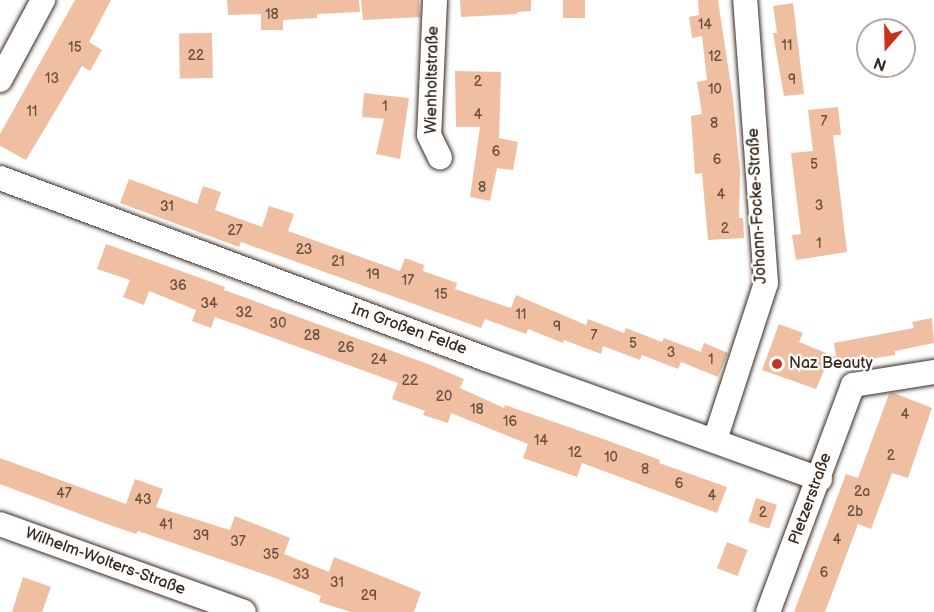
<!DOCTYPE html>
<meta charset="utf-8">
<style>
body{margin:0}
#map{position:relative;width:934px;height:612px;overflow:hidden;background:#fff;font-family:"Balsamiq Sans",sans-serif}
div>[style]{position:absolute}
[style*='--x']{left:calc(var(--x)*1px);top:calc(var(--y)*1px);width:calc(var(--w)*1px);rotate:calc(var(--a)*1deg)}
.building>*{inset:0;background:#f0bfa1;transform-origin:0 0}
.roads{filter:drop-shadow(0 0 2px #3b2a1e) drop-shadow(0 0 2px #3b2a1e)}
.minor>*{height:24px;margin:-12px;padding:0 12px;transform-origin:12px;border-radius:12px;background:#fff}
.dots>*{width:16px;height:16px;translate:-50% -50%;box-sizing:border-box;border:3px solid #fff;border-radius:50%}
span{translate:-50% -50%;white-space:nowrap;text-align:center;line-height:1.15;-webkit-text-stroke:4.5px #fff;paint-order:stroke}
.number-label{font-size:14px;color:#684f3f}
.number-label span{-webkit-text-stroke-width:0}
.street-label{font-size:16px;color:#3b2a1e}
.poi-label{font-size:16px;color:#3b2a1e}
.left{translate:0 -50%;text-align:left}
.north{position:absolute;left:856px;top:18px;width:60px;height:60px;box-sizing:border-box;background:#fff;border:2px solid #b1aaa5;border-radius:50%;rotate:200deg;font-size:16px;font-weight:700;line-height:24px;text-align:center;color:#3b2a1e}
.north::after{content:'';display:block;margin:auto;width:21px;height:27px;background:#c8321e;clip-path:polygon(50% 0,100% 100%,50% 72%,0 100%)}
</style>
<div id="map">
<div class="building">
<i style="clip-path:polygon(75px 0,111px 0,89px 42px,102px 50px,90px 71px,82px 66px,26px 160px,0 146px,0 134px)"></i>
<i style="clip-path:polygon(227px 0,359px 0,360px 12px,317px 14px,317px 18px,283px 20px,283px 30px,261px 30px,261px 14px,228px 15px)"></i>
<i style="clip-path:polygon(361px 0,419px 0,420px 17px,363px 20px)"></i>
<i style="clip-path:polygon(460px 0,531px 0,531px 11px,517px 12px,517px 14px,461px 17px)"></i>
<i style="left:563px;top:0;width:22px;height:18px"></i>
<i style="clip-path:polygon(698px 0,718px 0,733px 99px,740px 171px,739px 218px,743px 218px,744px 238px,708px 240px,702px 173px,695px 174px,691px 116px,702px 114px,697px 82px,707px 80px,702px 36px,692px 38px,689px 17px,699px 15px)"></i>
<i style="clip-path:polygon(793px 3px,804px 94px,784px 96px,773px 33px,777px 33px,773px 6px)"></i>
<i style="left:212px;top:33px;width:45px;height:33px;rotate:89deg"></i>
<i style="clip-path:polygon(455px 71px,501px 72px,499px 138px,518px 142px,513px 170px,497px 168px,490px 201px,470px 197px,480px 127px,456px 127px)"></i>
<i style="clip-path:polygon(364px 93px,409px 98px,400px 159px,376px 154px,384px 119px,362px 117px)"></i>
<i style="clip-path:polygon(838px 107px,841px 135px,833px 135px,847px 252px,796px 260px,792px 235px,801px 234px,791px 153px,813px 151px,808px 110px)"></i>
<i style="clip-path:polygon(129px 179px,197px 204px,203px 186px,221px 192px,215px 210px,262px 227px,269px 206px,294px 214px,288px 231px,400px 271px,405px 258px,424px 265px,423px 271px,457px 283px,455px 289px,511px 308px,516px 295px,586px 325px,588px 319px,624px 333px,626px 328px,662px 342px,664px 338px,701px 352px,704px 343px,728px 353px,718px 377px,681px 362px,678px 369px,642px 355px,640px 360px,603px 346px,601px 354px,564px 340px,563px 343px,528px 329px,526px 334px,485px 319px,481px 328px,241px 242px,239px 247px,120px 203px)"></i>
<i style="clip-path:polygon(106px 244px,225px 287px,224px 290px,428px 364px,464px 379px,460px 388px,504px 408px,505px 405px,606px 440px,660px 460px,659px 463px,727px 487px,717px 513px,582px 463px,577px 477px,523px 458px,528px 444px,451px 413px,448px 423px,423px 415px,425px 411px,392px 399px,398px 383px,215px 317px,211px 328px,192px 321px,196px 310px,149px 291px,144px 305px,123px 297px,130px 280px,97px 269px)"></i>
<i style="clip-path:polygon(932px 318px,934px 343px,895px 351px,895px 355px,826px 366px,816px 389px,762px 370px,779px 324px,803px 333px,799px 342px,836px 357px,834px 343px,914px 328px,912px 322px)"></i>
<i style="clip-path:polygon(894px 393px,932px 408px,908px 478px,892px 473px,871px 529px,858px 524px,825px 612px,794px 612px,846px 474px,858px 478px,889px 394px)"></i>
<i style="clip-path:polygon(0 458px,126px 504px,135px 479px,163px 489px,156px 507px,230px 530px,235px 516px,290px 538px,284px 554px,329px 572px,334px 557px,421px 592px,414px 612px,351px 612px,319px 602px,321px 596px,275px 578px,138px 531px,136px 534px,104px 523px,0 484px)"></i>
<i style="left:756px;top:498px;width:22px;height:25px;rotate:18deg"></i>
<i style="left:727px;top:542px;width:22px;height:28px;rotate:21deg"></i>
<i style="clip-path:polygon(23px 577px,51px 587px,42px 612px,12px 612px)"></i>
</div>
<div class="roads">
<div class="minor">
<i style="--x:435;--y:0;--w:135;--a:92.5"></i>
<i style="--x:429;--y:135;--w:25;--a:64"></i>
<i style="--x:0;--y:80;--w:91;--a:-61.7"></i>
<i style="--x:0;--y:178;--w:519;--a:20.43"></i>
<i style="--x:486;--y:359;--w:355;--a:19.8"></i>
<i style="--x:715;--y:440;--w:165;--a:-72"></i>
<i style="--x:766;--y:283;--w:284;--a:-94.2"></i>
<i style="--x:0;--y:524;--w:259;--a:19.8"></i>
<i style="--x:768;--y:612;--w:242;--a:-69.5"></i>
<i style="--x:853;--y:385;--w:82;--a:-9.1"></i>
</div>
</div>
<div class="dots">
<i style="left:777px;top:364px;background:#c8321e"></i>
</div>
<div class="number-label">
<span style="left:272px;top:15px">18</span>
<span style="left:705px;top:25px">14</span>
<span style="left:787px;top:46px">11</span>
<span style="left:75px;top:48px">15</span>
<span style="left:196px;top:56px">22</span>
<span style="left:715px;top:57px">12</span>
<span style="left:52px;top:79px">13</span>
<span style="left:792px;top:80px">9</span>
<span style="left:478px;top:82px">2</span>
<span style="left:715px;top:90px">10</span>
<span style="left:385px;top:107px">1</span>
<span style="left:32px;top:112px">11</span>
<span style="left:478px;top:115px">4</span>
<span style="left:824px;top:122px">7</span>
<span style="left:714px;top:124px">8</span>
<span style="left:496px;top:152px">6</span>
<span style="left:717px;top:160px">6</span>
<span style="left:814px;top:165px">5</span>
<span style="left:482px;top:188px">8</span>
<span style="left:721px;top:195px">4</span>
<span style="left:819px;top:206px">3</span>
<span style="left:167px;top:207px">31</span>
<span style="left:725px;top:229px">2</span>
<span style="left:235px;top:231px">27</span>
<span style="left:819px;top:244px">1</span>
<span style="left:304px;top:250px">23</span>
<span style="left:338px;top:262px">21</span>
<span style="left:373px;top:275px">19</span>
<span style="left:408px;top:281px">17</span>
<span style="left:178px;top:286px">36</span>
<span style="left:441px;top:295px">15</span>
<span style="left:209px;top:304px">34</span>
<span style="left:244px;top:313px">32</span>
<span style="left:521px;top:315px">11</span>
<span style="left:278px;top:324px">30</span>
<span style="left:557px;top:327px">9</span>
<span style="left:312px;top:336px">28</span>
<span style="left:594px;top:336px">7</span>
<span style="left:633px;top:344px">5</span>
<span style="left:346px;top:348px">26</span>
<span style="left:671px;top:353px">3</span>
<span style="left:379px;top:360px">24</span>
<span style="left:711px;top:360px">1</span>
<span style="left:410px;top:381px">22</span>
<span style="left:444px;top:397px">20</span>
<span style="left:477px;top:410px">18</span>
<span style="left:905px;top:415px">4</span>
<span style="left:510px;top:422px">16</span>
<span style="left:541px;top:441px">14</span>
<span style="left:575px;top:453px">12</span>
<span style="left:891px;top:456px">2</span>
<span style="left:611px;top:458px">10</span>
<span style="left:645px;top:470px">8</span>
<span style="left:679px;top:484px">6</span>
<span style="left:862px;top:492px">2a</span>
<span style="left:64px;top:494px">47</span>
<span style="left:712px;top:496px">4</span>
<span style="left:143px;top:500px">43</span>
<span style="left:855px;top:512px">2b</span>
<span style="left:763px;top:513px">2</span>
<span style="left:166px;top:525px">41</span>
<span style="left:201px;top:536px">39</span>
<span style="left:837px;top:540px">4</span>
<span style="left:238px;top:542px">37</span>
<span style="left:271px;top:555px">35</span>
<span style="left:824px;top:573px">6</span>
<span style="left:301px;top:575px">33</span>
<span style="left:337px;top:583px">31</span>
<span style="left:369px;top:596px">29</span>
</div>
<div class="street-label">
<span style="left:433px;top:80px;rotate:-89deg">Wienholtstraße</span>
<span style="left:758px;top:206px;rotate:-93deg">Johann-Focke-Straße</span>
<span style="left:409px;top:330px;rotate:20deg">Im Großen Felde</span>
<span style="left:811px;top:499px;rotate:-70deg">Pletzerstraße</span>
<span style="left:105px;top:562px;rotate:20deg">Wilhelm-Wolters-Straße</span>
</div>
<div class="poi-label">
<span class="left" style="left:789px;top:364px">Naz Beauty</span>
</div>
<div class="north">N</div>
</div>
